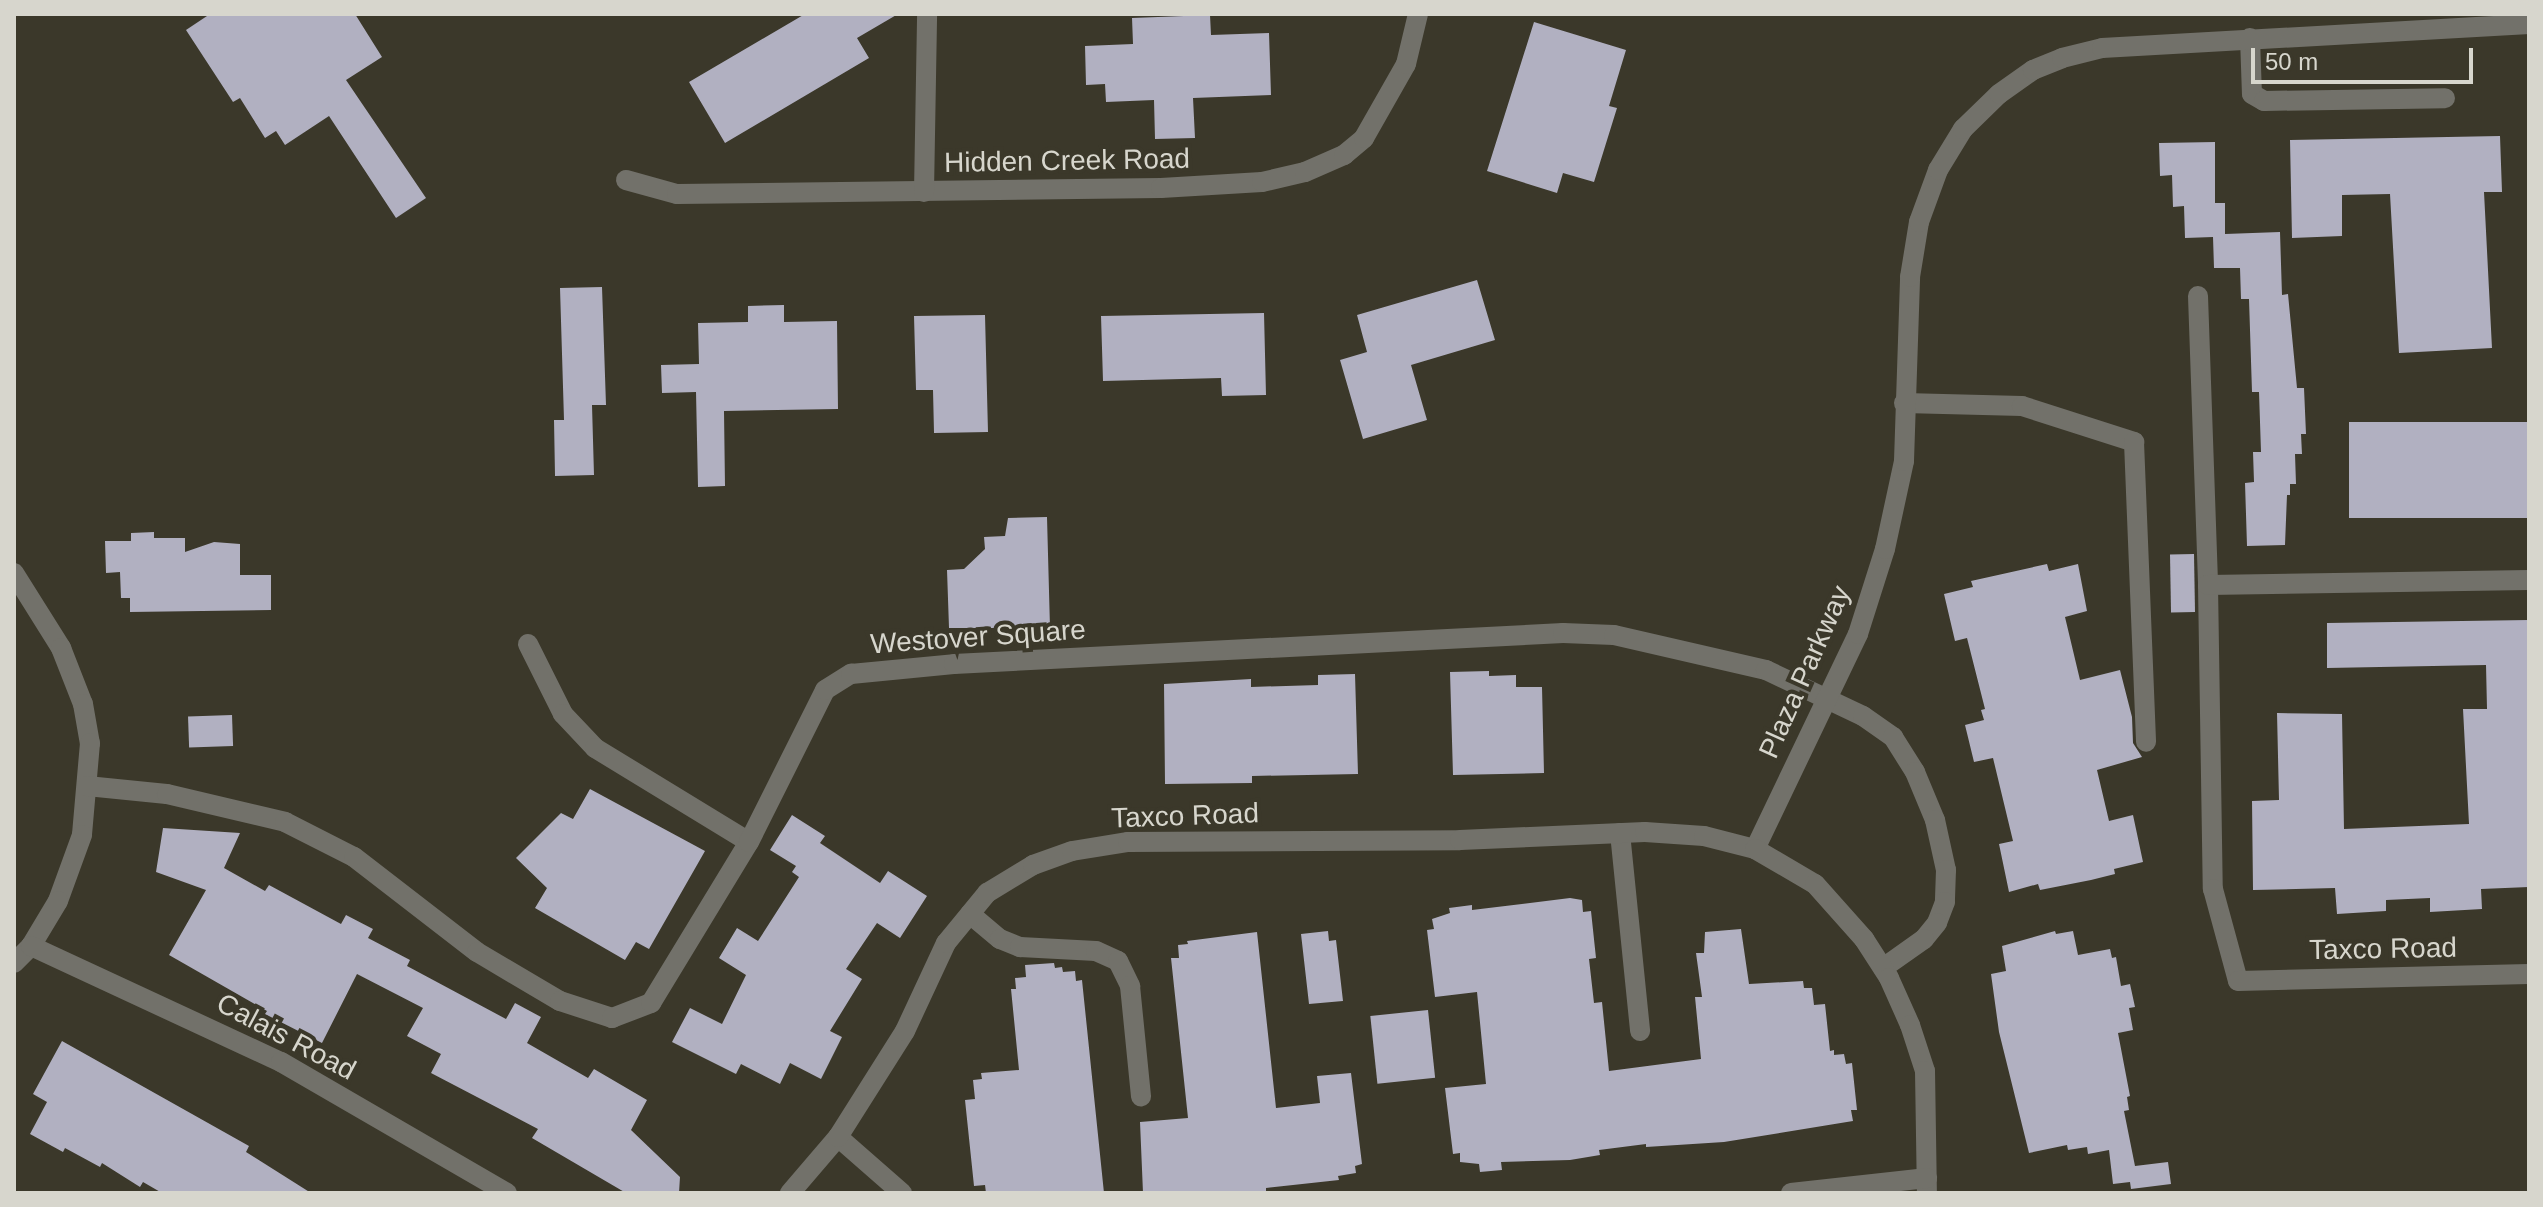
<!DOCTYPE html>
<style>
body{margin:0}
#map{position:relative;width:2543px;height:1207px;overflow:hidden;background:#3b382a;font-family:Arial,sans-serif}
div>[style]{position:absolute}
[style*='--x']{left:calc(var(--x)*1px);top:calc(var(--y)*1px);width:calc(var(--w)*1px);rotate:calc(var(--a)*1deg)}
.building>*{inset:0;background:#b1b0c1;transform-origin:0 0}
.minor>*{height:20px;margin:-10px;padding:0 10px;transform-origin:10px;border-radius:10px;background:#72716a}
span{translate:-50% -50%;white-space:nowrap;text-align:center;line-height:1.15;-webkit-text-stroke:8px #3b382a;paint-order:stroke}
.street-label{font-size:28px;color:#d7d6cd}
.frame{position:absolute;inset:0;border:16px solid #d7d6cd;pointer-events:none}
.scale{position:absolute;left:2251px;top:48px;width:222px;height:36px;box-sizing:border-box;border:4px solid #d7d6cd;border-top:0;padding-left:10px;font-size:24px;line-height:28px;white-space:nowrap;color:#d7d6cd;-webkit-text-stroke:6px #3b382a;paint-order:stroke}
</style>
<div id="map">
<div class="building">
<i style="clip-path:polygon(210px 14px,355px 14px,382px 57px,346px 80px,426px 198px,396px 218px,329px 116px,285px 145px,276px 131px,265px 138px,240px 98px,233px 102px,186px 30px)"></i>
<i style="clip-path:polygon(805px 14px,898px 14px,857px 38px,869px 58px,725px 143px,689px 82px)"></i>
<i style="clip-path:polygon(1210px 15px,1211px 35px,1269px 33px,1271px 95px,1193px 98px,1195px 138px,1155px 139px,1154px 100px,1106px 102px,1105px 84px,1086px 85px,1085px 46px,1133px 44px,1132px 18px)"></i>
<i style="clip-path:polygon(1534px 22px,1626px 50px,1609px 106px,1617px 108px,1594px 182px,1563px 173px,1557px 193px,1487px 171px)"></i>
<i style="clip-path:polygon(2500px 136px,2502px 192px,2484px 192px,2492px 348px,2399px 353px,2390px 194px,2342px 195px,2342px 236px,2292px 238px,2290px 140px)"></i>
<i style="clip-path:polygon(2215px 142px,2215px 203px,2225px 203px,2225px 234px,2280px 232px,2282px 295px,2288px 294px,2297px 388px,2304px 388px,2306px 434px,2301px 434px,2302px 454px,2295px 454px,2296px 484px,2290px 484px,2290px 495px,2287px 495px,2285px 545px,2247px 546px,2245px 483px,2254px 482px,2253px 452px,2261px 452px,2259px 392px,2252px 392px,2249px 299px,2241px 299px,2240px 268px,2214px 268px,2213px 237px,2185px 238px,2184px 206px,2173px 207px,2172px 175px,2160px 176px,2159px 143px)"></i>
<i style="clip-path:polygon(1477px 280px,1495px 340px,1411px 365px,1427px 420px,1363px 439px,1340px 360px,1367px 352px,1357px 315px)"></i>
<i style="clip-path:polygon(602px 287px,606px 405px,592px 405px,594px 475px,555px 476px,554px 420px,564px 420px,560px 288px)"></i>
<i style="clip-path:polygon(784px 305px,784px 322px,837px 321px,838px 409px,724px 411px,725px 486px,698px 487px,696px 392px,662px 393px,661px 365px,699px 364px,698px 323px,748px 322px,748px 306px)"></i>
<i style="clip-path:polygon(1264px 313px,1266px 395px,1222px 396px,1221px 378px,1103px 381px,1101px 316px)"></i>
<i style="clip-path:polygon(985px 315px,988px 432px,934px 433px,933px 390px,916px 390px,914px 316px)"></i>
<i style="left:2529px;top:422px;width:96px;height:180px;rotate:90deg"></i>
<i style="clip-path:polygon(1047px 517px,1050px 628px,949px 628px,947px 570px,964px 569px,985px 549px,984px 537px,1005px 536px,1008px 518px)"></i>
<i style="clip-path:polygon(154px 532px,154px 538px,185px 538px,185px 552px,214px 542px,240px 544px,240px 575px,271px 575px,271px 610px,130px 612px,130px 598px,121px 598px,120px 572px,106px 573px,105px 541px,131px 541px,131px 533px)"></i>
<i style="left:2194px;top:554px;width:58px;height:24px;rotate:89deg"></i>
<i style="clip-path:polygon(2047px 564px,2049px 571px,2078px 564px,2087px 611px,2065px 617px,2080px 680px,2120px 670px,2132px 717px,2133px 743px,2142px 757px,2097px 770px,2109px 821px,2133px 815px,2143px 862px,2114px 869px,2115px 874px,2091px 880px,2040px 890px,2038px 884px,2009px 892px,1999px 844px,2013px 841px,1993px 758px,1974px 762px,1965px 725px,1984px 720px,1981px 710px,1985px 709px,1967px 638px,1955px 641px,1944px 594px,1973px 587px,1971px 581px)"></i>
<i style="clip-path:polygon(2529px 620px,2529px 887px,2481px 889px,2482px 909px,2430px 912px,2430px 898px,2386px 900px,2386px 911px,2337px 914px,2335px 888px,2253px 890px,2252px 801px,2279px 800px,2277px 713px,2342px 714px,2344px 829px,2469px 824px,2463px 709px,2487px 709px,2486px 665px,2327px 668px,2327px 623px)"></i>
<i style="clip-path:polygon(1489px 671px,1489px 676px,1516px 675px,1516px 687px,1542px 687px,1544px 773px,1453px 775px,1450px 672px)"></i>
<i style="clip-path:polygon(1355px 674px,1358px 774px,1252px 776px,1252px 783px,1165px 784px,1164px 684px,1251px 679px,1251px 687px,1318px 685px,1318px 675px)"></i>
<i style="left:232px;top:715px;width:31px;height:44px;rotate:88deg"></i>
<i style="clip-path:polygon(590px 789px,705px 851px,649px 949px,636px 942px,625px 960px,535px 908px,547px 888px,516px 858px,561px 813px,573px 819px)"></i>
<i style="clip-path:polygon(792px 815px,825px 836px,820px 843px,880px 883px,888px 871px,927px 896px,900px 938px,877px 923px,846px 969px,862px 979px,830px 1031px,842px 1037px,821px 1079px,790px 1063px,780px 1084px,741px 1064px,736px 1074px,672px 1042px,690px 1008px,722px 1024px,746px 975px,719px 958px,737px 928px,758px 941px,799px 877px,792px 872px,796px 866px,770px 850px)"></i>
<i style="clip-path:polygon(163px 828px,240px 833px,224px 868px,265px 891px,269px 885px,341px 924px,346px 915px,373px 929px,368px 938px,410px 960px,407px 966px,506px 1019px,515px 1003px,541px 1017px,527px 1043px,588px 1078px,594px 1069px,647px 1100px,631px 1130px,680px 1177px,679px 1193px,626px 1193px,532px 1138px,538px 1129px,431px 1073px,441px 1054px,407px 1036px,423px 1008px,357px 974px,322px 1043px,265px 1014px,267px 1011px,169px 955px,206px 890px,156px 872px)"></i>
<i style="clip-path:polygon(1570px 898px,1582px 900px,1583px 912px,1591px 911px,1596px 958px,1589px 959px,1594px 1003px,1602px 1002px,1609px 1071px,1701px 1059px,1695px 997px,1702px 997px,1696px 953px,1704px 953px,1705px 932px,1741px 929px,1749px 984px,1803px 981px,1804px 988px,1812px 988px,1814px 1005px,1825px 1004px,1830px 1051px,1834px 1050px,1834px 1055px,1844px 1054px,1846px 1064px,1852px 1063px,1857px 1110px,1851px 1110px,1853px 1121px,1724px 1142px,1646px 1147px,1646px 1144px,1599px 1150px,1600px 1155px,1570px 1160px,1501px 1162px,1502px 1170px,1480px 1172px,1479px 1164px,1460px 1162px,1460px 1153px,1453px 1154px,1445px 1088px,1486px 1084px,1477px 992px,1435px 997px,1427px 930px,1434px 929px,1432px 919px,1450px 913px,1449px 908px,1472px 905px,1472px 910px)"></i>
<i style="clip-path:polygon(1328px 931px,1329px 941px,1336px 940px,1343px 1001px,1309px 1004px,1301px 934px)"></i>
<i style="clip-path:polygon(2055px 931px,2056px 934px,2073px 931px,2078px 955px,2110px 949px,2112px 958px,2116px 957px,2121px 986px,2130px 984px,2135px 1007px,2129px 1008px,2133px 1030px,2118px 1033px,2130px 1096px,2127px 1097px,2129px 1110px,2124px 1111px,2135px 1166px,2168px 1162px,2171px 1184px,2131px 1189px,2130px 1182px,2113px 1184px,2109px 1150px,2088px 1154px,2087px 1147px,2068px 1150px,2067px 1145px,2029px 1153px,1999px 1032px,1991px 974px,2006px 971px,2002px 946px)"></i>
<i style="clip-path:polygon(1257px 932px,1276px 1108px,1320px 1103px,1317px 1076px,1351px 1073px,1362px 1164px,1355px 1166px,1356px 1173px,1338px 1176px,1339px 1180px,1266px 1188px,1266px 1193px,1143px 1193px,1140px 1122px,1188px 1118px,1171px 958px,1179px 958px,1178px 945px,1188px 944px,1187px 941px)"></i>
<i style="clip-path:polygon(1054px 963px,1055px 968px,1062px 967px,1063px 972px,1075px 971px,1076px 981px,1082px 980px,1104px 1193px,986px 1193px,985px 1185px,974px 1186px,965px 1100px,975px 1099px,973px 1080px,982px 1079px,981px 1073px,1019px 1070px,1011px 989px,1016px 989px,1015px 978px,1026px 977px,1025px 965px)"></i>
<i style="left:1428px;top:1010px;width:68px;height:58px;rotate:84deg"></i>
<i style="clip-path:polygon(62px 1041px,249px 1146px,246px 1152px,311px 1193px,162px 1193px,143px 1182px,140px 1187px,102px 1163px,100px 1167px,65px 1148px,63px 1152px,30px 1134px,47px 1102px,33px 1094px)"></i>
</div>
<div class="minor">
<i style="--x:2250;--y:38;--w:56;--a:88"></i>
<i style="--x:2252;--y:94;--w:14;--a:30"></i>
<i style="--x:2264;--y:101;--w:181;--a:-0.9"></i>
<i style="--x:626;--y:180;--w:53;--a:15.4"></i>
<i style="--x:677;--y:194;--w:484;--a:-0.7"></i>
<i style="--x:1161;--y:188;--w:101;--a:-3.4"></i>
<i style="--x:1262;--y:182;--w:44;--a:-13.1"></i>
<i style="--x:1305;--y:172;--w:43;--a:-23.6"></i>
<i style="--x:1344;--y:155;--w:26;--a:-40"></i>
<i style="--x:1364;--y:138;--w:85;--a:-60.4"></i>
<i style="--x:1406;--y:64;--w:51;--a:-76.5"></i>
<i style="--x:924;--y:192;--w:178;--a:-89"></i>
<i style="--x:2198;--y:296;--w:289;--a:88"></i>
<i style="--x:2208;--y:585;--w:304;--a:89.1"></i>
<i style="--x:2213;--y:889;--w:95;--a:74.8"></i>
<i style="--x:2238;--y:981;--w:291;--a:-1.4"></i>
<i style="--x:1904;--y:403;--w:118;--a:1.5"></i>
<i style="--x:2022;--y:406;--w:118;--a:17.8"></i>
<i style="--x:2134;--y:442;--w:300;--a:87.7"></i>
<i style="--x:14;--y:573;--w:89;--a:57.9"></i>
<i style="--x:61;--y:648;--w:60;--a:68.6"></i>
<i style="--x:83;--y:704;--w:40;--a:80"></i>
<i style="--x:90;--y:743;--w:92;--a:95"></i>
<i style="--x:82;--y:835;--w:70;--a:110"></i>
<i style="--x:58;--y:901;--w:52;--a:121"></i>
<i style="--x:31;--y:946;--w:24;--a:135"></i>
<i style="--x:2208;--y:585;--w:321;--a:-0.9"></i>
<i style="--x:528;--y:644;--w:78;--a:63.4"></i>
<i style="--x:563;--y:714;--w:47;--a:46.7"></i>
<i style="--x:595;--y:748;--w:180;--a:31.4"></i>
<i style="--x:87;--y:786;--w:80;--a:5.7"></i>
<i style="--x:167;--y:794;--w:121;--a:13.3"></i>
<i style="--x:285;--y:822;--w:77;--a:26.9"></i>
<i style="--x:354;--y:857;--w:155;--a:37.7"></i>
<i style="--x:477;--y:952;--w:96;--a:30.6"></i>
<i style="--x:560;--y:1001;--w:55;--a:18.1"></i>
<i style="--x:612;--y:1018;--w:42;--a:-21"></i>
<i style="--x:651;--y:1003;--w:188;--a:-58.7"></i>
<i style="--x:749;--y:842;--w:170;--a:-63.4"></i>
<i style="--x:825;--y:690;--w:31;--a:-32"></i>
<i style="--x:851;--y:674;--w:103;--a:-5.5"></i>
<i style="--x:954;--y:664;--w:610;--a:-2.91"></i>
<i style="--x:1563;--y:633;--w:51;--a:2.2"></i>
<i style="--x:1614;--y:635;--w:156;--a:13"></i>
<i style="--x:1766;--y:670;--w:107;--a:25.4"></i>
<i style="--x:1863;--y:716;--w:37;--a:35"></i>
<i style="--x:1893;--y:737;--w:41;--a:57.8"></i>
<i style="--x:1915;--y:772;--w:52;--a:67.4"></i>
<i style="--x:1935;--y:820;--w:51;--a:77.6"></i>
<i style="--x:1946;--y:870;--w:32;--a:92"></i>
<i style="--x:1945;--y:902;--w:22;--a:111"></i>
<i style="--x:1937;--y:923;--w:21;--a:129"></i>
<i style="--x:1924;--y:939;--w:50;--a:144.7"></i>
<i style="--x:1620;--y:833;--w:199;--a:84.2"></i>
<i style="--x:1755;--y:849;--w:238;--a:-64.4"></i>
<i style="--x:1858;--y:634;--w:89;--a:-72.4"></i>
<i style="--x:1885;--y:549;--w:90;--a:-77.8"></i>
<i style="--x:1904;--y:461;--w:184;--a:-88.1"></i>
<i style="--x:1910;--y:277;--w:56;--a:-80.7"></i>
<i style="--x:1919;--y:222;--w:55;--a:-69.9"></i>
<i style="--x:1938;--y:170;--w:48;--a:-58.6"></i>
<i style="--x:1963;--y:129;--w:50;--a:-44.2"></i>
<i style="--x:1999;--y:94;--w:42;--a:-35.2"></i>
<i style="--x:2033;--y:70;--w:31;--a:-22"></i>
<i style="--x:2062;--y:58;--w:41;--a:-14"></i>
<i style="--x:2102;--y:48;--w:428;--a:-3.2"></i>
<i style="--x:970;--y:914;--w:39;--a:40"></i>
<i style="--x:1000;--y:939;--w:22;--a:22"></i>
<i style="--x:1020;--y:947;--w:76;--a:3"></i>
<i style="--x:1096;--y:951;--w:24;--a:24"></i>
<i style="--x:1118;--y:961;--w:28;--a:64"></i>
<i style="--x:1130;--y:986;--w:111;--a:84.3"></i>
<i style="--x:31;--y:946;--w:276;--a:24.9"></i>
<i style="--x:281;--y:1062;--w:261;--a:30.1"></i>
<i style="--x:838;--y:1137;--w:85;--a:41.2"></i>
<i style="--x:790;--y:1193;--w:74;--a:-49.4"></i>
<i style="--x:838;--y:1137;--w:125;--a:-57.7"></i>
<i style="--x:905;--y:1031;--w:97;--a:-65"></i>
<i style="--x:946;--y:943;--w:65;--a:-50.6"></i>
<i style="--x:987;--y:893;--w:54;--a:-31.3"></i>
<i style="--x:1033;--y:865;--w:41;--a:-19.7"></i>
<i style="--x:1072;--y:851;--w:57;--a:-9.1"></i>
<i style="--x:1128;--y:842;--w:332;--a:-0.3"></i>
<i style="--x:1460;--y:840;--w:185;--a:-2.5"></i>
<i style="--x:1645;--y:832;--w:59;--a:3.9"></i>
<i style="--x:1704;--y:836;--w:53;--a:14.3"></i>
<i style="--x:1755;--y:849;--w:69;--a:30.3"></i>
<i style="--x:1815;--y:884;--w:74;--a:48.3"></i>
<i style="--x:1864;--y:939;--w:46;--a:57.3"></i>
<i style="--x:1889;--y:978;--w:51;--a:65.9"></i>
<i style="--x:1910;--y:1025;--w:48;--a:71.9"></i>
<i style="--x:1925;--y:1071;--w:122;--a:89.1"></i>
<i style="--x:1791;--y:1193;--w:137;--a:-6.3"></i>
</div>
<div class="street-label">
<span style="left:1067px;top:161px;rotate:-1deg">Hidden Creek Road</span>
<span style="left:978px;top:637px;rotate:-4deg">Westover Square</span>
<span style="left:1805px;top:672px;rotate:-66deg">Plaza Parkway</span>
<span style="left:1185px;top:816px;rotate:-2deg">Taxco Road</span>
<span style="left:2383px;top:949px;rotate:-1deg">Taxco Road</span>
<span style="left:286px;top:1037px;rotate:28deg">Calais Road</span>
</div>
<div class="frame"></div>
<div class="scale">50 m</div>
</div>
